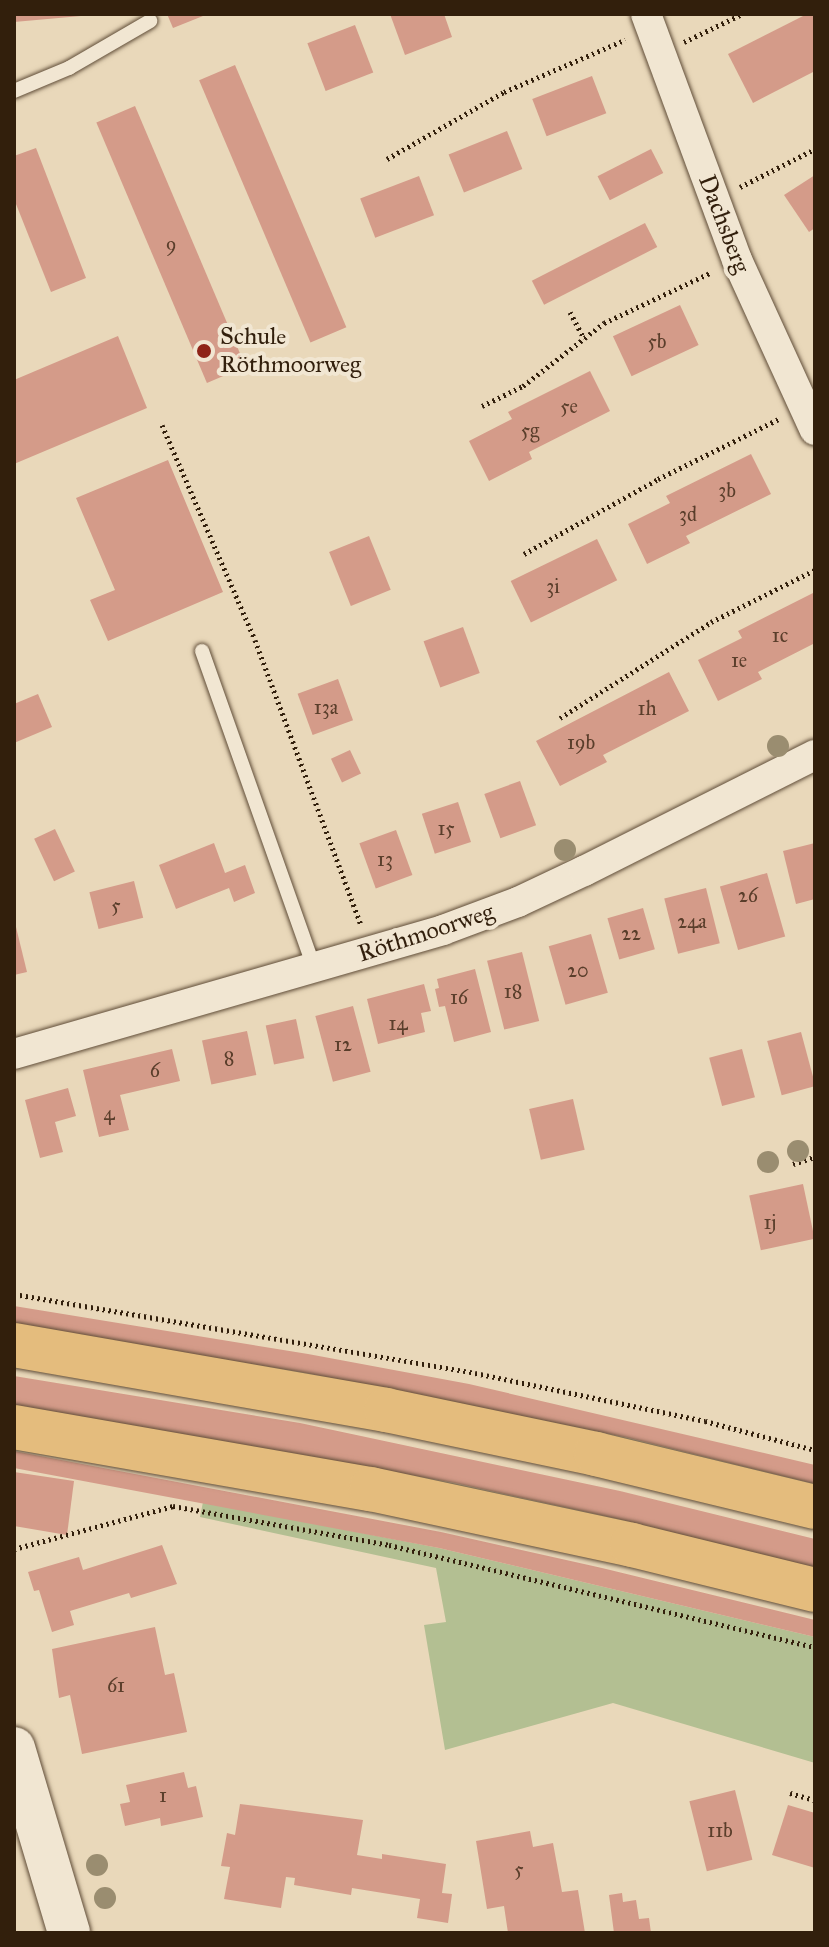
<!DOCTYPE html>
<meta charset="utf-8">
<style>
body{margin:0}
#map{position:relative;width:829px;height:1947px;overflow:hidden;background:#e9d8ba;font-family:"IM FELL Great Primer",serif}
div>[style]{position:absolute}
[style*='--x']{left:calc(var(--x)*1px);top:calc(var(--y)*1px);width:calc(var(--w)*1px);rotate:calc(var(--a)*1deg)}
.green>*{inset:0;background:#b3bf92}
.building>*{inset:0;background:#d49b89;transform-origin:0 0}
.path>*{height:5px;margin-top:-2.5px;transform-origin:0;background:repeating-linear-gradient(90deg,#321f0c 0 2px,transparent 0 6px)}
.roads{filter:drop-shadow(0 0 2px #604d38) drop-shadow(0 0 2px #604d38)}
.service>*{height:14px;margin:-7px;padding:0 7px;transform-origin:7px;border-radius:7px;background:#f1e6d2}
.minor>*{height:30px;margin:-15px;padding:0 15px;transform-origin:15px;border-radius:15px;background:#f1e6d2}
.secondary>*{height:42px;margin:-21px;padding:0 21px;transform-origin:21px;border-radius:21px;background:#f1e6d2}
.motorway>*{height:44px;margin:-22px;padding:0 22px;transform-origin:22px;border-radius:22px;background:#e4bc7d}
.trees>*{width:22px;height:22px;margin:-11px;border-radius:50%;background:#9a8d70}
.dots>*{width:22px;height:22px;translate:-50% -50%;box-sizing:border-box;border:4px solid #f1e6d2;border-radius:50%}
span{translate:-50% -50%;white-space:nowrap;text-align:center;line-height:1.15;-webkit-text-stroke:8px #f1e6d2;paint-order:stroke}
.number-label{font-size:20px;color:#5a3e2b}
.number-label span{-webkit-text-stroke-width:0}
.street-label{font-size:24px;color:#321f0c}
.poi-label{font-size:24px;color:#321f0c}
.left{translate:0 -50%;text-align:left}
.frame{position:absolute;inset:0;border:16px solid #321f0c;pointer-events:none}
</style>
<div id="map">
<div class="green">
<i style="clip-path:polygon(203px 1502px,439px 1548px,815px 1637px,815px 1763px,613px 1703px,445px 1750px,424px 1625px,446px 1622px,436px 1568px,200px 1517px)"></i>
</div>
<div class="building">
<i style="clip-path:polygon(14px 14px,81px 14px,81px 16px,14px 22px)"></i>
<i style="clip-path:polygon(167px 14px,208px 14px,173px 28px)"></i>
<i style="clip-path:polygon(390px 14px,444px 14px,452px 37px,405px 55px)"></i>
<i style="clip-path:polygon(807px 14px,815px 14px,815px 71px,753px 103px,728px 54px)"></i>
<i style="left:355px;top:25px;width:51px;height:51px;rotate:69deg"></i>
<i style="left:235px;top:65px;width:285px;height:39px;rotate:67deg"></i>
<i style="left:592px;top:76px;width:40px;height:64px;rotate:69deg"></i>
<i style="left:135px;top:106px;width:283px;height:42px;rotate:67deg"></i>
<i style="left:507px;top:131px;width:41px;height:63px;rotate:68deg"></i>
<i style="clip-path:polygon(36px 148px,86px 278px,51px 292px,14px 199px,14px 156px)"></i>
<i style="left:651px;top:149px;width:27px;height:60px;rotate:63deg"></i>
<i style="clip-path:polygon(815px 175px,815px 228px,809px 232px,784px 195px)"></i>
<i style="left:419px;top:176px;width:42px;height:63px;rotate:69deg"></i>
<i style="left:645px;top:223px;width:27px;height:127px;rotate:63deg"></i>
<i style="left:680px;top:305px;width:44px;height:74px;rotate:65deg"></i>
<i style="clip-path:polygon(118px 336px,147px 408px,14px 464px,14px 380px)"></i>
<i style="clip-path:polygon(590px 371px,610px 411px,529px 452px,532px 459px,489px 481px,469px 441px,512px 419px,508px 412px)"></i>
<i style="clip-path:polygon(751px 454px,771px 494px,686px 536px,690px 543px,647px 564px,628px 524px,670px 503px,666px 496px)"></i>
<i style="clip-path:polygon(168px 460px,223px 592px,108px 641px,90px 600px,115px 590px,76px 498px)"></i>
<i style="left:369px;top:536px;width:58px;height:43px;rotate:68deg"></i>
<i style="left:597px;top:539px;width:46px;height:96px;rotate:64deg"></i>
<i style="clip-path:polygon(815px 592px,815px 643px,758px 672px,762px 679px,718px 701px,698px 660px,742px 638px,738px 631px)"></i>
<i style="left:463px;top:627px;width:49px;height:42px;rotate:70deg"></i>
<i style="clip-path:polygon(669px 672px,689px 711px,603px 755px,607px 762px,560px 786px,536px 741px)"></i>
<i style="left:338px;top:679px;width:44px;height:43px;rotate:70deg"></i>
<i style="clip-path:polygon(38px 694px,52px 727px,14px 743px,14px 704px)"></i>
<i style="left:350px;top:750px;width:26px;height:21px;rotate:65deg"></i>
<i style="left:520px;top:781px;width:47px;height:38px;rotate:70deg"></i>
<i style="left:458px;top:802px;width:42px;height:38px;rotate:72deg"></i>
<i style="left:55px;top:829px;width:47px;height:23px;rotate:65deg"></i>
<i style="left:396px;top:830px;width:48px;height:39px;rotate:70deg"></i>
<i style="clip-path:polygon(214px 843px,225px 873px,245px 865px,255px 893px,234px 902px,229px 888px,176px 909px,159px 865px)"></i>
<i style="clip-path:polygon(815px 843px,815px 899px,796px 904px,783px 851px)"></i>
<i style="left:767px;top:873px;width:66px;height:49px;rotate:74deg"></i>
<i style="left:134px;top:881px;width:38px;height:46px;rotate:76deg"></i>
<i style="left:706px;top:888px;width:57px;height:43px;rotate:76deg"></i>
<i style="left:643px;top:908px;width:43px;height:37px;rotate:74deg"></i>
<i style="clip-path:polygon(15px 923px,27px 972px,14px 975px,14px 924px)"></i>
<i style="left:591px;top:934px;width:61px;height:44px;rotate:74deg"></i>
<i style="left:522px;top:952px;width:71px;height:36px;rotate:76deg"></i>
<i style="clip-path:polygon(475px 969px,491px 1032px,454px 1042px,445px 1006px,439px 1007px,435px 989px,439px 988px,437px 979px)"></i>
<i style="clip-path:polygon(424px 984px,431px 1011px,421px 1013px,425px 1032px,378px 1044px,367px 999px)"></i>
<i style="left:353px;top:1006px;width:68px;height:39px;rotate:75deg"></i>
<i style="left:296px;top:1019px;width:40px;height:31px;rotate:78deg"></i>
<i style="left:247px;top:1031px;width:45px;height:46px;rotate:78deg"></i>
<i style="left:801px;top:1032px;width:56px;height:35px;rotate:75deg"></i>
<i style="clip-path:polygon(172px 1049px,180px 1081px,120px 1095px,129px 1130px,99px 1137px,83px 1070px)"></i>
<i style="left:742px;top:1049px;width:50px;height:34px;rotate:75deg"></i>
<i style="clip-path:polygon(68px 1088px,76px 1116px,55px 1122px,63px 1152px,40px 1158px,25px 1100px)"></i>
<i style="left:573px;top:1099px;width:52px;height:45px;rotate:77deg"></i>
<i style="left:803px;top:1184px;width:56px;height:55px;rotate:78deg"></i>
<i style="clip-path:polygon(14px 1306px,308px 1354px,469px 1384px,815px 1465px,815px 1484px,629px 1438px,467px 1405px,306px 1373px,14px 1325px)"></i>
<i style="clip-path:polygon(14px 1376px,300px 1423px,620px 1491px,815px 1539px,815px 1568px,618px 1519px,455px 1483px,14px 1405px)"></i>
<i style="clip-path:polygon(14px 1451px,441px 1532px,602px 1568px,815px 1620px,815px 1637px,439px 1548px,14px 1468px)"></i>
<i style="clip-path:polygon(14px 1472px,74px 1481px,67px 1535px,14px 1526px)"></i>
<i style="clip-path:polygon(162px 1545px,177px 1584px,131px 1598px,129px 1593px,70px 1611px,74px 1625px,52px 1632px,39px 1590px,34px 1591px,28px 1572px,79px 1557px,83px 1570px)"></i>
<i style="clip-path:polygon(155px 1627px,165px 1675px,174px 1673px,187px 1732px,82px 1754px,70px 1695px,59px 1698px,52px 1649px)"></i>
<i style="clip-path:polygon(184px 1772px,188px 1788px,196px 1786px,203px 1817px,161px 1826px,160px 1818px,125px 1826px,120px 1804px,130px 1802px,126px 1785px)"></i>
<i style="left:735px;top:1790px;width:72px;height:47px;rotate:76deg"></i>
<i style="clip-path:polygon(240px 1804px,363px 1820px,357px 1855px,382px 1859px,382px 1854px,446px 1864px,442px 1893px,452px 1894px,448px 1923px,417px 1918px,420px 1899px,352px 1888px,351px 1895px,294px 1885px,295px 1878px,286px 1877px,281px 1908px,224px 1899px,230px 1867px,221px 1866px,227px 1833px,235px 1835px)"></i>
<i style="clip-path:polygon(788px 1805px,815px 1813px,815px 1868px,772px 1855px)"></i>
<i style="clip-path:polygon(530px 1831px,533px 1847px,553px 1843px,562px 1892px,578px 1890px,585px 1933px,508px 1933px,504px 1906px,487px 1909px,476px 1841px)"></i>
<i style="clip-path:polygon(622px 1893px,623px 1902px,636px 1900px,639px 1919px,649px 1918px,651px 1933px,614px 1933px,609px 1895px)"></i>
</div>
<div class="path">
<i style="--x:684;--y:42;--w:64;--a:-25.8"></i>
<i style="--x:387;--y:159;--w:135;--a:-29.8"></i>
<i style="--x:504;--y:92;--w:132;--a:-23.3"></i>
<i style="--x:740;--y:187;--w:84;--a:-26.9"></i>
<i style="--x:570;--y:312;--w:30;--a:62"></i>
<i style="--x:482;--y:406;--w:46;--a:-26"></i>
<i style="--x:523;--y:386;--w:103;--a:-37.9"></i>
<i style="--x:604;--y:323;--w:119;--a:-25.3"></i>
<i style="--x:162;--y:425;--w:234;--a:66.6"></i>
<i style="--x:255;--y:640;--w:304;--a:69.6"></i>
<i style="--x:524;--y:554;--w:154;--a:-29.2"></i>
<i style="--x:658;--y:479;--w:137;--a:-26.4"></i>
<i style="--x:560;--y:718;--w:179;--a:-32.4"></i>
<i style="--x:711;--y:622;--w:116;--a:-26.6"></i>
<i style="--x:793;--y:1164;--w:23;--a:-18"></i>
<i style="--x:14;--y:1294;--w:468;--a:9.7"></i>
<i style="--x:475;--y:1373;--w:235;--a:11.8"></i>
<i style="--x:705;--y:1421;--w:114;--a:14.8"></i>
<i style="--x:14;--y:1549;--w:165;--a:-15.1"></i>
<i style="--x:173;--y:1506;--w:219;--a:10.2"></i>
<i style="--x:389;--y:1545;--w:438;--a:13.5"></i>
<i style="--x:790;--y:1793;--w:26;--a:16"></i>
</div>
<div class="roads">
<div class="service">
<i style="--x:14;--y:91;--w:60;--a:-22.7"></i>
<i style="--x:69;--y:68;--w:94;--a:-30.1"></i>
<i style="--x:202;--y:651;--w:336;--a:70.5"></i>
</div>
<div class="minor">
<i style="--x:646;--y:14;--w:262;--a:69.7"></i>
<i style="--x:737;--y:260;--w:187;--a:65.4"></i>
<i style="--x:14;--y:1054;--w:447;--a:-16.1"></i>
<i style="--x:443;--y:930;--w:80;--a:-20.5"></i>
<i style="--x:518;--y:902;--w:73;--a:-25.2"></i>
<i style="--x:584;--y:871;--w:258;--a:-26.7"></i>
</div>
<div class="secondary">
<i style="--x:14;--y:1748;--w:193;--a:73.4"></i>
</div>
<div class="motorway">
<i style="--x:14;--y:1345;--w:378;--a:9.9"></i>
<i style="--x:386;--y:1410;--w:215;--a:11.8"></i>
<i style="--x:596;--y:1454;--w:225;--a:13.6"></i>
<i style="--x:14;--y:1427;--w:362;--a:9.9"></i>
<i style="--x:371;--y:1489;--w:267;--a:12.1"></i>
<i style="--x:632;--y:1545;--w:188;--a:13.8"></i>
</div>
</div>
<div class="trees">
<i style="left:778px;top:746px"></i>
<i style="left:565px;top:850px"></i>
<i style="left:798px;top:1151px"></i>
<i style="left:768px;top:1162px"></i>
<i style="left:97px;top:1865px"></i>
<i style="left:105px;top:1898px"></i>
</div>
<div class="dots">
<i style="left:204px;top:351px;background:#8f2418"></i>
</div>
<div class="number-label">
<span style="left:171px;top:244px">9</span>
<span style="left:657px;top:341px">5b</span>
<span style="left:569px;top:406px">5e</span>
<span style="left:530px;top:430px">5g</span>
<span style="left:727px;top:490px">3b</span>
<span style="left:688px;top:514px">3d</span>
<span style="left:553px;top:586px">3i</span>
<span style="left:780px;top:635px">1c</span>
<span style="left:739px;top:660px">1e</span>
<span style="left:326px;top:707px">13a</span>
<span style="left:647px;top:708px">1h</span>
<span style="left:581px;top:742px">19b</span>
<span style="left:446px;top:828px">15</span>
<span style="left:385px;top:859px">13</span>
<span style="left:748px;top:895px">26</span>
<span style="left:116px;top:905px">5</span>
<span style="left:692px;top:921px">24a</span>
<span style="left:631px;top:933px">22</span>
<span style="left:578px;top:970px">20</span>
<span style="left:513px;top:991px">18</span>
<span style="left:459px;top:997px">16</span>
<span style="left:398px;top:1023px">14</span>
<span style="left:343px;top:1044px">12</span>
<span style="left:229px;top:1058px">8</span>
<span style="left:155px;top:1070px">6</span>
<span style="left:109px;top:1113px">4</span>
<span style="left:770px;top:1222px">1j</span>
<span style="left:116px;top:1685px">61</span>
<span style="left:163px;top:1795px">1</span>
<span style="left:720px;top:1830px">11b</span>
<span style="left:519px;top:1869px">5</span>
</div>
<div class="street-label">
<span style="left:724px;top:224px;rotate:69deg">Dachsberg</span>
<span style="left:426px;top:933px;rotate:-18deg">Röthmoorweg</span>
</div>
<div class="poi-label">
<span class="left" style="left:220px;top:351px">Schule<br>Röthmoorweg</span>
</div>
<div class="frame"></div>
</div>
